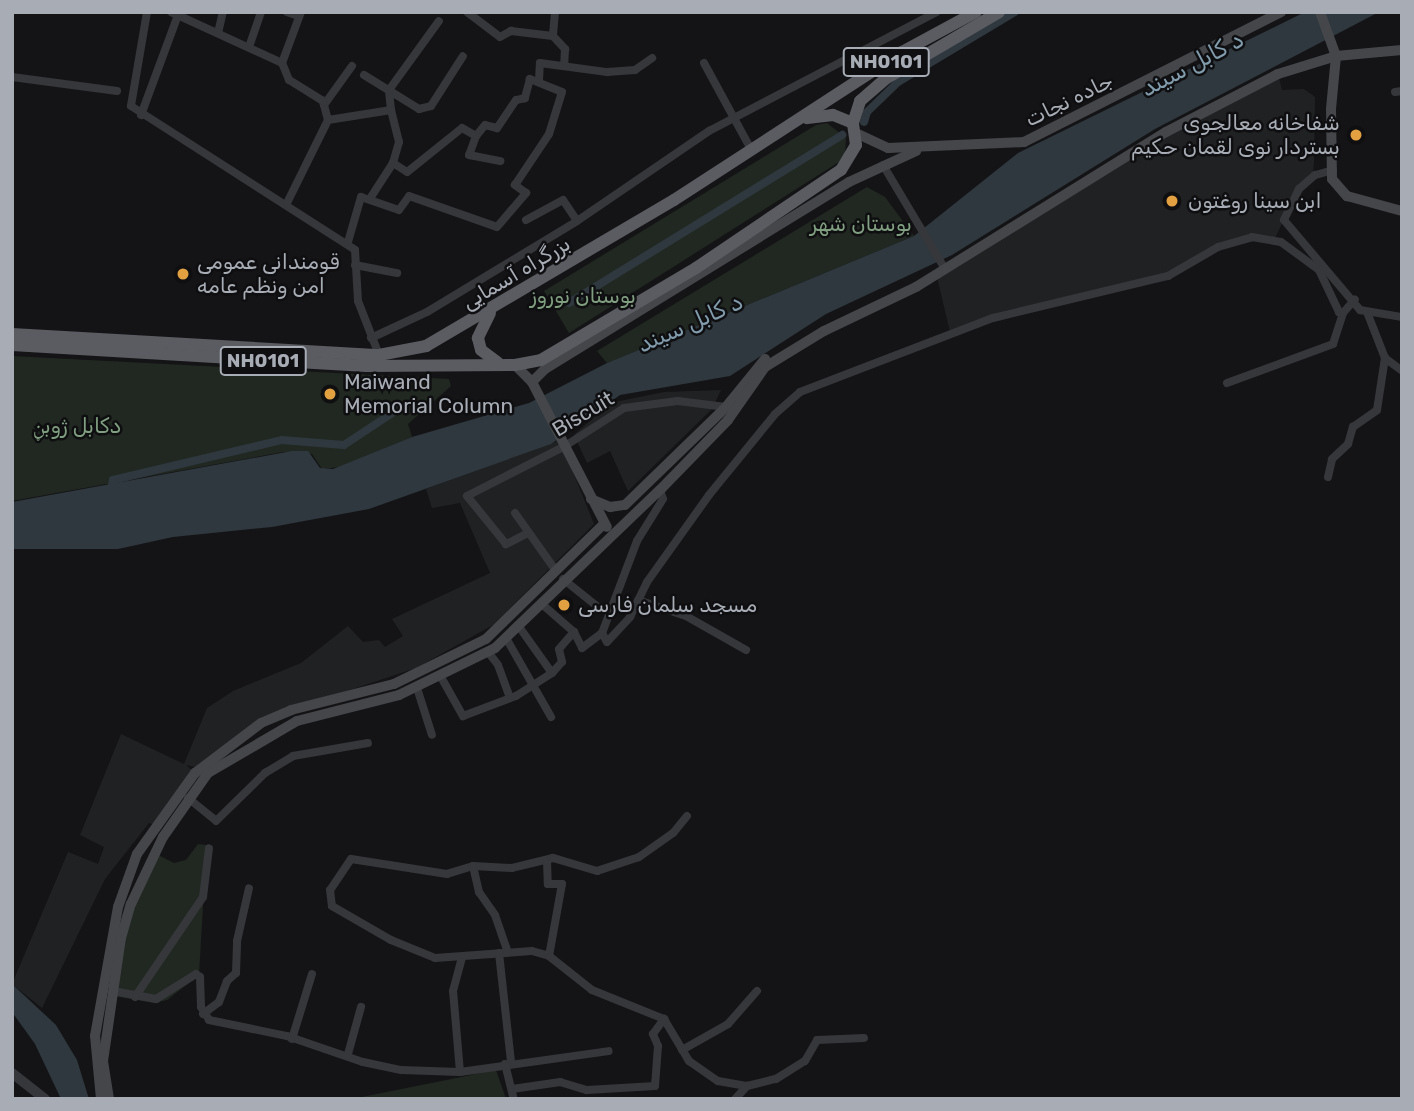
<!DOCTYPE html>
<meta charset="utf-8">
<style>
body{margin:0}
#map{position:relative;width:1414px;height:1111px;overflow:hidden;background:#141416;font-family:Rubik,"Noto Naskh Arabic",sans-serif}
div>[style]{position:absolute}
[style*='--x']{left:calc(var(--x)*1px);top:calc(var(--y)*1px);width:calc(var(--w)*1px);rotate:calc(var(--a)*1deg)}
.built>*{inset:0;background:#202123}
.green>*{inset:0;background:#212821}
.water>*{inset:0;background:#2f383e}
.canal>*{height:8px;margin:-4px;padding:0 4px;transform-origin:4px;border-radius:4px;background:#2f383e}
.minor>*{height:8px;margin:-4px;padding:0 4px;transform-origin:4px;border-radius:4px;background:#36373b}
.tertiary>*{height:10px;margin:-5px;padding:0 5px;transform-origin:5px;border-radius:5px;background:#36373b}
.secondary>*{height:10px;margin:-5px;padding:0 5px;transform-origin:5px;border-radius:5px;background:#44464a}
.trunk>*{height:12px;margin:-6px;padding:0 6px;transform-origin:6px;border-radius:6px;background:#5a5c62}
.dots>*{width:19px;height:19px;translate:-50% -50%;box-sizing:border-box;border:4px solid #0f0f11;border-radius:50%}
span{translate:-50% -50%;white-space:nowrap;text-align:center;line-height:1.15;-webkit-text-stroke:5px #0f0f11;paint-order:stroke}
.shield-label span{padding:2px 5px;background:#0f0f11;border:2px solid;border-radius:5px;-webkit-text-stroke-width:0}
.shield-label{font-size:19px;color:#a7acb5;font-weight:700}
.street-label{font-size:21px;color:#a7acb5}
.poi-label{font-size:21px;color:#a7acb5}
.right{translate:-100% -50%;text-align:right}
.left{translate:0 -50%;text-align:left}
.park-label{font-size:21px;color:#809f80}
.water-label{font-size:23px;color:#819cad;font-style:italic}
.frame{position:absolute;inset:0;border:14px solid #a7acb5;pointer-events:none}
</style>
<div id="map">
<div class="built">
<i style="clip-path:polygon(1278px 74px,1282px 90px,1304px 89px,1315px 97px,1314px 163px,1312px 180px,1299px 189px,1274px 240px,1234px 241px,1179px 271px,950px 332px,936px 273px,1130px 154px)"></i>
<i style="clip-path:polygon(721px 390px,712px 409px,628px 491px,610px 451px,587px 463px,574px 435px,610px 403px,664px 392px)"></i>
<i style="clip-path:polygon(560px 440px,594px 524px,493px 625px,416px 668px,257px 721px,195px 767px,186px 765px,195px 773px,155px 825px,149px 823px,105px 879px,42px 1008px,12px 984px,68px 852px,98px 864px,104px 847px,80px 835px,121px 734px,184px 764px,207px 708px,233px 691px,301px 663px,348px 626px,363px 642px,379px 640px,385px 647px,403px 636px,392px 619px,490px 573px,460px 503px,432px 508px,426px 489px)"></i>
</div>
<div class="green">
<i style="clip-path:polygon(827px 123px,846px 138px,845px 155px,839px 162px,569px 333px,544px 291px,816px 125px)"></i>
<i style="clip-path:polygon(867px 187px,885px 197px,914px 236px,607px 363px,597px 351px)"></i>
<i style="clip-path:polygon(12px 356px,449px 379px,451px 386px,408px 424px,412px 437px,340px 467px,322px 469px,312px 454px,283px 452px,12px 501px)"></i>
<i style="clip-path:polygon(198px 844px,206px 845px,206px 854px,199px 975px,167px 1000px,154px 1003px,113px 996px,121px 938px,154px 853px,174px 863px,186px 860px)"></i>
<i style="clip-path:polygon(496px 1070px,506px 1099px,352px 1099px)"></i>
</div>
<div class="water">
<i style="clip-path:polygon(1305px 12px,1379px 12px,1155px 129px,952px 255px,826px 314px,730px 376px,620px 395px,551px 444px,369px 509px,272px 527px,173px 537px,118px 549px,12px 549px,12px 502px,292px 451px,308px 451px,320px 468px,333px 469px,412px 437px,529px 403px,607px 363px,914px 236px,1018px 153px)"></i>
<i style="clip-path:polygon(12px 984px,56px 1025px,77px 1060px,89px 1099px,61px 1099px,35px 1044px,12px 1012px)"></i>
</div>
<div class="canal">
<i style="--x:864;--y:122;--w:10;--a:-73"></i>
<i style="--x:867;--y:112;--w:43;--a:-44.1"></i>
<i style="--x:898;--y:82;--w:136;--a:-30.9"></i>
<i style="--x:569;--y:303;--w:321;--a:-31.6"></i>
<i style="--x:110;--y:493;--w:13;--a:-77"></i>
<i style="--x:113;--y:480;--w:174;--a:-13.3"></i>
<i style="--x:282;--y:440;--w:62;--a:4.6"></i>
<i style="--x:344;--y:445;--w:67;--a:-33.5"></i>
</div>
<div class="minor">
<i style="--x:147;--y:12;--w:95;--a:99.7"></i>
<i style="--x:131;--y:106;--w:266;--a:32.7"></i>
<i style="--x:355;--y:250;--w:51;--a:86.6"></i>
<i style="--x:358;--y:301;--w:58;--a:68.7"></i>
<i style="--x:171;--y:12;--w:122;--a:24.7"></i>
<i style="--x:287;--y:12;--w:12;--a:20"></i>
<i style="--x:467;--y:12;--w:41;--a:37.1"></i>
<i style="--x:500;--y:37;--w:13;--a:-29"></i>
<i style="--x:511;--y:31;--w:42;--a:6.8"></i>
<i style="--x:555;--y:12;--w:24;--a:95"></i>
<i style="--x:553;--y:36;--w:18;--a:47"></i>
<i style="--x:565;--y:49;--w:17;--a:93"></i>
<i style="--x:218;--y:33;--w:22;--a:-77"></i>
<i style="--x:249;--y:47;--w:37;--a:-71"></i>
<i style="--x:704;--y:63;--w:100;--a:61.4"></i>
<i style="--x:875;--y:69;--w:24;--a:-90"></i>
<i style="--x:364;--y:75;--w:65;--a:31.7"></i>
<i style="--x:419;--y:109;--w:12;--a:-14"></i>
<i style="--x:431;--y:106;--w:59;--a:-57.4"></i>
<i style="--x:12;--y:77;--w:106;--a:7.6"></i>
<i style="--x:539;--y:80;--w:17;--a:-87"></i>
<i style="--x:540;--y:63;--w:68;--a:7.7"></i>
<i style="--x:607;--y:72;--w:28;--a:-4"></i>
<i style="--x:635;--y:70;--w:21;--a:-35"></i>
<i style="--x:1395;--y:92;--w:7;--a:-8"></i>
<i style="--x:324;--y:105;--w:48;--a:-54.3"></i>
<i style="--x:391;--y:110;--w:20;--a:-96"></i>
<i style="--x:389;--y:90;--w:85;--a:-54.1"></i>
<i style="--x:141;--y:115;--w:110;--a:-69.7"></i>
<i style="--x:328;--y:120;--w:64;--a:-9"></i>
<i style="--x:391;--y:110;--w:33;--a:76"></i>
<i style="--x:399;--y:142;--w:22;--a:106"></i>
<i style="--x:476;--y:136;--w:20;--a:110"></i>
<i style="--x:469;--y:155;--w:32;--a:11"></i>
<i style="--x:883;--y:165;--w:121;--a:59.2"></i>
<i style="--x:1333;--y:170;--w:19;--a:164"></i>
<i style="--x:1315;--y:175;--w:21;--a:139"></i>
<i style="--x:1299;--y:189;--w:34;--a:116"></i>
<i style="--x:1284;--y:220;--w:118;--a:49.8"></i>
<i style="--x:1360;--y:310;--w:43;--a:9.5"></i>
<i style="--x:287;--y:203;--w:93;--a:-63.7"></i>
<i style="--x:328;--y:120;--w:20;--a:-105"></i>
<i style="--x:323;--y:101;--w:40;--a:-148"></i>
<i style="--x:289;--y:80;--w:18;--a:-112"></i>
<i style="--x:282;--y:63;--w:54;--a:-69.6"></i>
<i style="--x:526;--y:220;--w:42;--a:-28.4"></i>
<i style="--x:563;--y:200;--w:25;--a:56"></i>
<i style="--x:348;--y:242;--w:47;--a:-73.9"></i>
<i style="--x:361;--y:197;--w:40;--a:18.9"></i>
<i style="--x:399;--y:210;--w:17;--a:-54"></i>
<i style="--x:409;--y:196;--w:93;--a:19.4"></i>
<i style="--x:497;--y:227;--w:45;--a:-49.5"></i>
<i style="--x:526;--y:193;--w:14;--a:-144"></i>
<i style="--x:515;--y:185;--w:61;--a:-56.3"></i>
<i style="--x:549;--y:134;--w:44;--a:-72.8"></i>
<i style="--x:562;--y:92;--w:35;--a:-158"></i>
<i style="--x:530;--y:79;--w:20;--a:105"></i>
<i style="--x:525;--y:98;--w:9;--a:167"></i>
<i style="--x:516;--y:100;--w:34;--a:124"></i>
<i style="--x:497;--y:128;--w:12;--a:-166"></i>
<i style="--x:485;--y:125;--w:14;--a:129"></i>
<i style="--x:476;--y:136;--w:16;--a:-150"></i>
<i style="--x:462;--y:128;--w:70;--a:141.3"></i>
<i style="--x:407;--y:172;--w:17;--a:-147"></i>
<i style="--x:393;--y:163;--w:40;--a:122.9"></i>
<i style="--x:355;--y:265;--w:43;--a:10.8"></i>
<i style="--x:371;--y:338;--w:62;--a:-24.9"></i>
<i style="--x:427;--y:312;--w:175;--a:-31.2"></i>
<i style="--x:577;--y:221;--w:160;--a:-34.3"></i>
<i style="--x:709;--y:131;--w:257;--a:-27.6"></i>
<i style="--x:1385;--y:358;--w:21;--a:37"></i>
<i style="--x:1227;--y:383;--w:113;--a:-20.2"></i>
<i style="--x:1333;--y:344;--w:33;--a:-72"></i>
<i style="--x:1328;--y:477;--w:18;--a:-77"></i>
<i style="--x:1332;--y:459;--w:22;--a:-43"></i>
<i style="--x:1348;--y:444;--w:18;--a:-74"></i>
<i style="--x:1353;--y:427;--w:29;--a:-35"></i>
<i style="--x:1377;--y:410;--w:53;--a:-81.3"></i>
<i style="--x:1385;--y:358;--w:49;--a:-111.4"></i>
<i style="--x:660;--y:490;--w:9;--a:72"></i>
<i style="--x:663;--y:499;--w:49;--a:121.8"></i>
<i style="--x:637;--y:541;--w:98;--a:110.8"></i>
<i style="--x:602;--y:633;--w:10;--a:61"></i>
<i style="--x:607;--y:642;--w:34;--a:-47"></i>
<i style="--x:630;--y:617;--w:39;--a:-64"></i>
<i style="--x:647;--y:582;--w:107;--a:-54.5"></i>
<i style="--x:709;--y:495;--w:104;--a:-50.8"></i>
<i style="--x:775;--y:414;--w:33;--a:-41"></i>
<i style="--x:800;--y:392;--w:207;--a:-21"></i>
<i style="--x:993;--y:318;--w:180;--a:-13.5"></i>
<i style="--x:1168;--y:276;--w:58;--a:-30.1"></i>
<i style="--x:1218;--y:247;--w:35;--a:-16"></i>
<i style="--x:1252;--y:237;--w:29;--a:10"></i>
<i style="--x:1281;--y:242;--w:47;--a:36.4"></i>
<i style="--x:1319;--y:270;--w:47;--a:64.5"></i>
<i style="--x:1339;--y:312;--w:4;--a:14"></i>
<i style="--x:1343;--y:313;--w:18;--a:-49"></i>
<i style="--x:515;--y:513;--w:67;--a:54.7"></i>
<i style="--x:528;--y:533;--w:25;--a:153"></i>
<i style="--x:506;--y:544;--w:62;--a:-129.1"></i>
<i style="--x:467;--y:496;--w:110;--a:-27"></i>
<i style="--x:565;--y:446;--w:70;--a:-32.8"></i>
<i style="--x:624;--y:408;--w:54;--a:-7.4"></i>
<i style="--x:678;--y:401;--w:48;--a:7.1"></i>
<i style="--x:563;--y:579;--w:45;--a:38.7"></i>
<i style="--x:638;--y:600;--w:51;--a:18.4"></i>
<i style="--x:686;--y:616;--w:69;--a:29.5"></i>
<i style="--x:543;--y:605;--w:41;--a:41.1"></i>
<i style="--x:520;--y:628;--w:55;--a:54.6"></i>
<i style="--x:506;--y:638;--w:91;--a:60.3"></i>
<i style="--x:488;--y:652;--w:16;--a:52"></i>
<i style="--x:498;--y:665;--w:35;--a:70"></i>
<i style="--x:441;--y:677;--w:45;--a:60.6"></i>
<i style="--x:463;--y:716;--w:57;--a:-20.7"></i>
<i style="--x:516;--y:696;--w:43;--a:-32.6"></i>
<i style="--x:552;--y:673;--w:15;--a:-48"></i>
<i style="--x:562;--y:662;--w:13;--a:-103"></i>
<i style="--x:559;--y:649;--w:23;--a:-49"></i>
<i style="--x:574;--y:632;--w:18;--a:63"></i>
<i style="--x:582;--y:648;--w:25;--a:-37"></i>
<i style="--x:417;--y:688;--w:49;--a:72.3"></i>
<i style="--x:188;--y:798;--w:36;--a:39"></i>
<i style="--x:216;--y:821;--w:69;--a:-44.4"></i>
<i style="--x:265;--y:773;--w:33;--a:-31"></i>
<i style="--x:293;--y:756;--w:76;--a:-9.8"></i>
<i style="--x:687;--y:816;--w:22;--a:129"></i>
<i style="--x:673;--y:833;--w:42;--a:144.8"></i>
<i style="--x:639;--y:857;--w:44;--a:161.6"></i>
<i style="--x:597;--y:871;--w:46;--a:-163.5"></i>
<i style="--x:553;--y:858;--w:42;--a:166.3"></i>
<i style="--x:512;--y:868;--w:39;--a:-177"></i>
<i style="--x:473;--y:866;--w:27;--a:163"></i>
<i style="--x:447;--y:874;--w:97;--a:-171.1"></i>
<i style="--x:351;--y:859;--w:37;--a:124"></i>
<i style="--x:330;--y:890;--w:16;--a:83"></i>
<i style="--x:332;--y:906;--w:68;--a:30"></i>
<i style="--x:391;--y:940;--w:48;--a:22.2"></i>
<i style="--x:435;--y:958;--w:97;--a:-4.1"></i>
<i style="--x:532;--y:951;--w:18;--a:16"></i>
<i style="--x:549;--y:956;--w:55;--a:38.3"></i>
<i style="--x:592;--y:990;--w:78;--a:21.9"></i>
<i style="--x:664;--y:1019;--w:49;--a:59.2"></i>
<i style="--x:689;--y:1061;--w:35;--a:35"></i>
<i style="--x:718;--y:1081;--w:29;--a:10"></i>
<i style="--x:747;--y:1086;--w:30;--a:-14"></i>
<i style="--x:776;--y:1079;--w:34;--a:-32"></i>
<i style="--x:805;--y:1061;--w:24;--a:-60"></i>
<i style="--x:817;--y:1040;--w:47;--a:-2.4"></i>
<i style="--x:547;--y:861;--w:23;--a:88"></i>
<i style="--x:548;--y:884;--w:14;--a:0"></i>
<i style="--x:562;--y:884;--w:73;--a:100.2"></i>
<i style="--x:473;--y:866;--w:27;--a:77"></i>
<i style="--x:479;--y:892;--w:28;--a:55"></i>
<i style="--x:495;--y:915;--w:39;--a:71"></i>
<i style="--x:499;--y:953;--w:110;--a:83.7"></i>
<i style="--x:113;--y:991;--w:44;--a:10.5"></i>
<i style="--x:156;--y:999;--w:47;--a:-32"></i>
<i style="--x:196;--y:974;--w:5;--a:37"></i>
<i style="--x:200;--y:977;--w:30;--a:88"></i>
<i style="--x:201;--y:1007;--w:15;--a:58"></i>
<i style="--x:209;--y:1020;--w:80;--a:11.6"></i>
<i style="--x:287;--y:1036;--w:80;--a:18.9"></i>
<i style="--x:363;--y:1062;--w:39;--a:12"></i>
<i style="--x:401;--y:1070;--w:59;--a:1.9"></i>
<i style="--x:460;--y:1072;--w:150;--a:-8"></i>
<i style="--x:135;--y:997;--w:121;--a:-55.8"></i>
<i style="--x:203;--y:897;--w:49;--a:-83"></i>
<i style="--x:203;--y:1014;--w:20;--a:-37"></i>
<i style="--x:219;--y:1002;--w:22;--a:-69"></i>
<i style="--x:227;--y:981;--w:12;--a:-42"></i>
<i style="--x:236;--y:973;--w:32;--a:-88"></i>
<i style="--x:237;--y:941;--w:54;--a:-77.2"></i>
<i style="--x:292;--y:1039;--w:68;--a:-72.9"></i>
<i style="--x:682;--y:1050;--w:53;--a:-29.5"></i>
<i style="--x:728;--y:1024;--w:44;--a:-48.7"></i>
<i style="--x:348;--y:1054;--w:49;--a:-74.5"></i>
<i style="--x:505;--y:1064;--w:36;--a:76"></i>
<i style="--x:460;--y:1072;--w:81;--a:-94.9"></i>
<i style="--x:453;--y:991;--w:34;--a:-75"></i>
<i style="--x:512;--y:1089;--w:49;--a:-8.3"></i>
<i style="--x:560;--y:1082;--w:28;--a:17"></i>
<i style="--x:587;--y:1090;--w:68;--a:-3.4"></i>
<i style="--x:655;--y:1086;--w:40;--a:-85.7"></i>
<i style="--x:658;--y:1046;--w:13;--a:-113"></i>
<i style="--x:653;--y:1034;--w:19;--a:-54"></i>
<i style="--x:735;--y:1099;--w:18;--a:-47"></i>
</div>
<div class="tertiary">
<i style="--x:12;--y:1073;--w:42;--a:38.2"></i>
</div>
<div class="secondary">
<i style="--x:1320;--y:12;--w:47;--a:70"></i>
<i style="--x:1336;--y:56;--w:53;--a:95.4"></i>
<i style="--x:1331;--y:109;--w:70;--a:89.2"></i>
<i style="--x:1332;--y:179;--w:23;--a:49"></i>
<i style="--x:1347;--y:196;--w:57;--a:15.3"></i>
<i style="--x:858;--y:134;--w:33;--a:25"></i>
<i style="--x:888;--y:148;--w:136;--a:-2.5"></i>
<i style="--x:1024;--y:142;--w:288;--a:-26.8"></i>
<i style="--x:515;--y:365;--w:24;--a:45"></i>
<i style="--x:532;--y:382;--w:163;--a:62.7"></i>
<i style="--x:532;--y:382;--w:18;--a:-45"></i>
<i style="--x:545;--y:369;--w:357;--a:-31.6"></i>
<i style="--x:849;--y:182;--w:74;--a:-24.8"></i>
<i style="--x:591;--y:499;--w:21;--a:23"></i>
<i style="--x:610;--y:507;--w:15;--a:-8"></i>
<i style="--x:625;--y:505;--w:141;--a:-44.1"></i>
<i style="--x:726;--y:407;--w:62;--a:-50.9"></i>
<i style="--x:101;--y:1099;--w:63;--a:-95.4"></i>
<i style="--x:95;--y:1036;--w:131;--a:-79.9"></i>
<i style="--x:118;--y:907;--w:56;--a:-70.3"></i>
<i style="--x:137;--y:854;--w:100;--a:-54.4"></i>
<i style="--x:195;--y:773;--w:83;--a:-37.1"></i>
<i style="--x:261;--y:723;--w:33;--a:-23"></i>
<i style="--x:291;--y:710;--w:106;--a:-14.2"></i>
<i style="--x:394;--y:684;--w:102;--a:-26.1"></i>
<i style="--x:486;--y:639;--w:165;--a:-44.3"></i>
<i style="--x:109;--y:1099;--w:38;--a:-99"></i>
<i style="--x:103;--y:1061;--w:124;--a:-81.7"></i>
<i style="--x:121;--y:938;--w:35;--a:-74"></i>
<i style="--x:131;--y:904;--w:74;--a:-64.5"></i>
<i style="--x:163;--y:837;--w:78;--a:-54.9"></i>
<i style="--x:208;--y:773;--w:103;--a:-30.3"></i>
<i style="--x:297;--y:721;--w:105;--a:-14.3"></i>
<i style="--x:399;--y:695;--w:107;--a:-26.1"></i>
<i style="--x:495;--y:648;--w:228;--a:-43.8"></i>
<i style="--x:660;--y:490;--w:98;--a:-45.8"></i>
<i style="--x:728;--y:420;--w:65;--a:-55.1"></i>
<i style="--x:765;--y:367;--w:69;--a:-31.4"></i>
<i style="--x:824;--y:331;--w:102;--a:-25.6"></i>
<i style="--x:916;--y:287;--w:294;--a:-31.8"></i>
<i style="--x:1166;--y:132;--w:126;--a:-27.4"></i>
<i style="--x:1278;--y:74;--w:61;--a:-17.2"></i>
<i style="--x:1336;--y:56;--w:66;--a:-5.2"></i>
</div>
<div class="trunk">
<i style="--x:853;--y:123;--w:23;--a:-72"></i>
<i style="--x:860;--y:101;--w:33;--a:-41"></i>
<i style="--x:885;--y:79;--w:132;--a:-30.4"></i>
<i style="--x:490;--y:313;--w:28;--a:116"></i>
<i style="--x:478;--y:338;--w:12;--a:76"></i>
<i style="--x:481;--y:350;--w:21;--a:37"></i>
<i style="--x:12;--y:334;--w:368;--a:3.3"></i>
<i style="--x:379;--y:355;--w:48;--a:-10.8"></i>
<i style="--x:426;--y:346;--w:288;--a:-30.5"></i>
<i style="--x:674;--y:200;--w:272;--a:-33"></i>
<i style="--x:902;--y:52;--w:84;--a:-28.4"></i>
<i style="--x:12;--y:345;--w:355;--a:3.4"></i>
<i style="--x:366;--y:366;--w:149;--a:-0.4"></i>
<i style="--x:515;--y:365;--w:26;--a:-11"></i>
<i style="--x:541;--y:360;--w:180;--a:-30.7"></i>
<i style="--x:696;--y:268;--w:175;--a:-34.1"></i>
<i style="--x:841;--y:170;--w:29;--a:-59"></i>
<i style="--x:856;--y:145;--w:22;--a:-98"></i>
<i style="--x:853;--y:123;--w:22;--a:-158"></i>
<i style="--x:833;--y:115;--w:26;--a:173"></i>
</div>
<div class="dots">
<i style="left:1356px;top:135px;background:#e2a040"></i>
<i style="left:1172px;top:201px;background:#e2a040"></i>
<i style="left:183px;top:274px;background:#e2a040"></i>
<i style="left:330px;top:394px;background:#e2a040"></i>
<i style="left:564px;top:605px;background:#e2a040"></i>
</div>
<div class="shield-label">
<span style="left:886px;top:62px">NH0101</span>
<span style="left:263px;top:361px">NH0101</span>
</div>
<div class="street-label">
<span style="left:1069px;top:100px;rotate:-26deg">جاده نجات</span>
<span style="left:516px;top:273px;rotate:-31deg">بزرگراه آسمایی</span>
<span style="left:583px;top:414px;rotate:-31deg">Biscuit</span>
</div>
<div class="poi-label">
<span class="right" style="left:1340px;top:135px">شفاخانه معالجوی<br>بستردار نوی لقمان حکیم</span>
<span class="left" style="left:1188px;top:201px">ابن سینا روغتون</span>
<span class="left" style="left:197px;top:274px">قومندانی عمومی<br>امن ونظم عامه</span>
<span class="left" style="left:344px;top:394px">Maiwand<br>Memorial Column</span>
<span class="left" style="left:578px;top:605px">مسجد سلمان فارسی</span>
</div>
<div class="park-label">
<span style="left:861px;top:224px">بوستان شهر</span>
<span style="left:583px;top:296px">بوستان نوروز</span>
<span style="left:77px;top:426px">دکابل ژوبڼ</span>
</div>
<div class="water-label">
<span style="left:1192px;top:64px;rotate:-28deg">د کابل سيند</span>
<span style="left:690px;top:323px;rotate:-24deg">د کابل سيند</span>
</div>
<div class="frame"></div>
</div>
